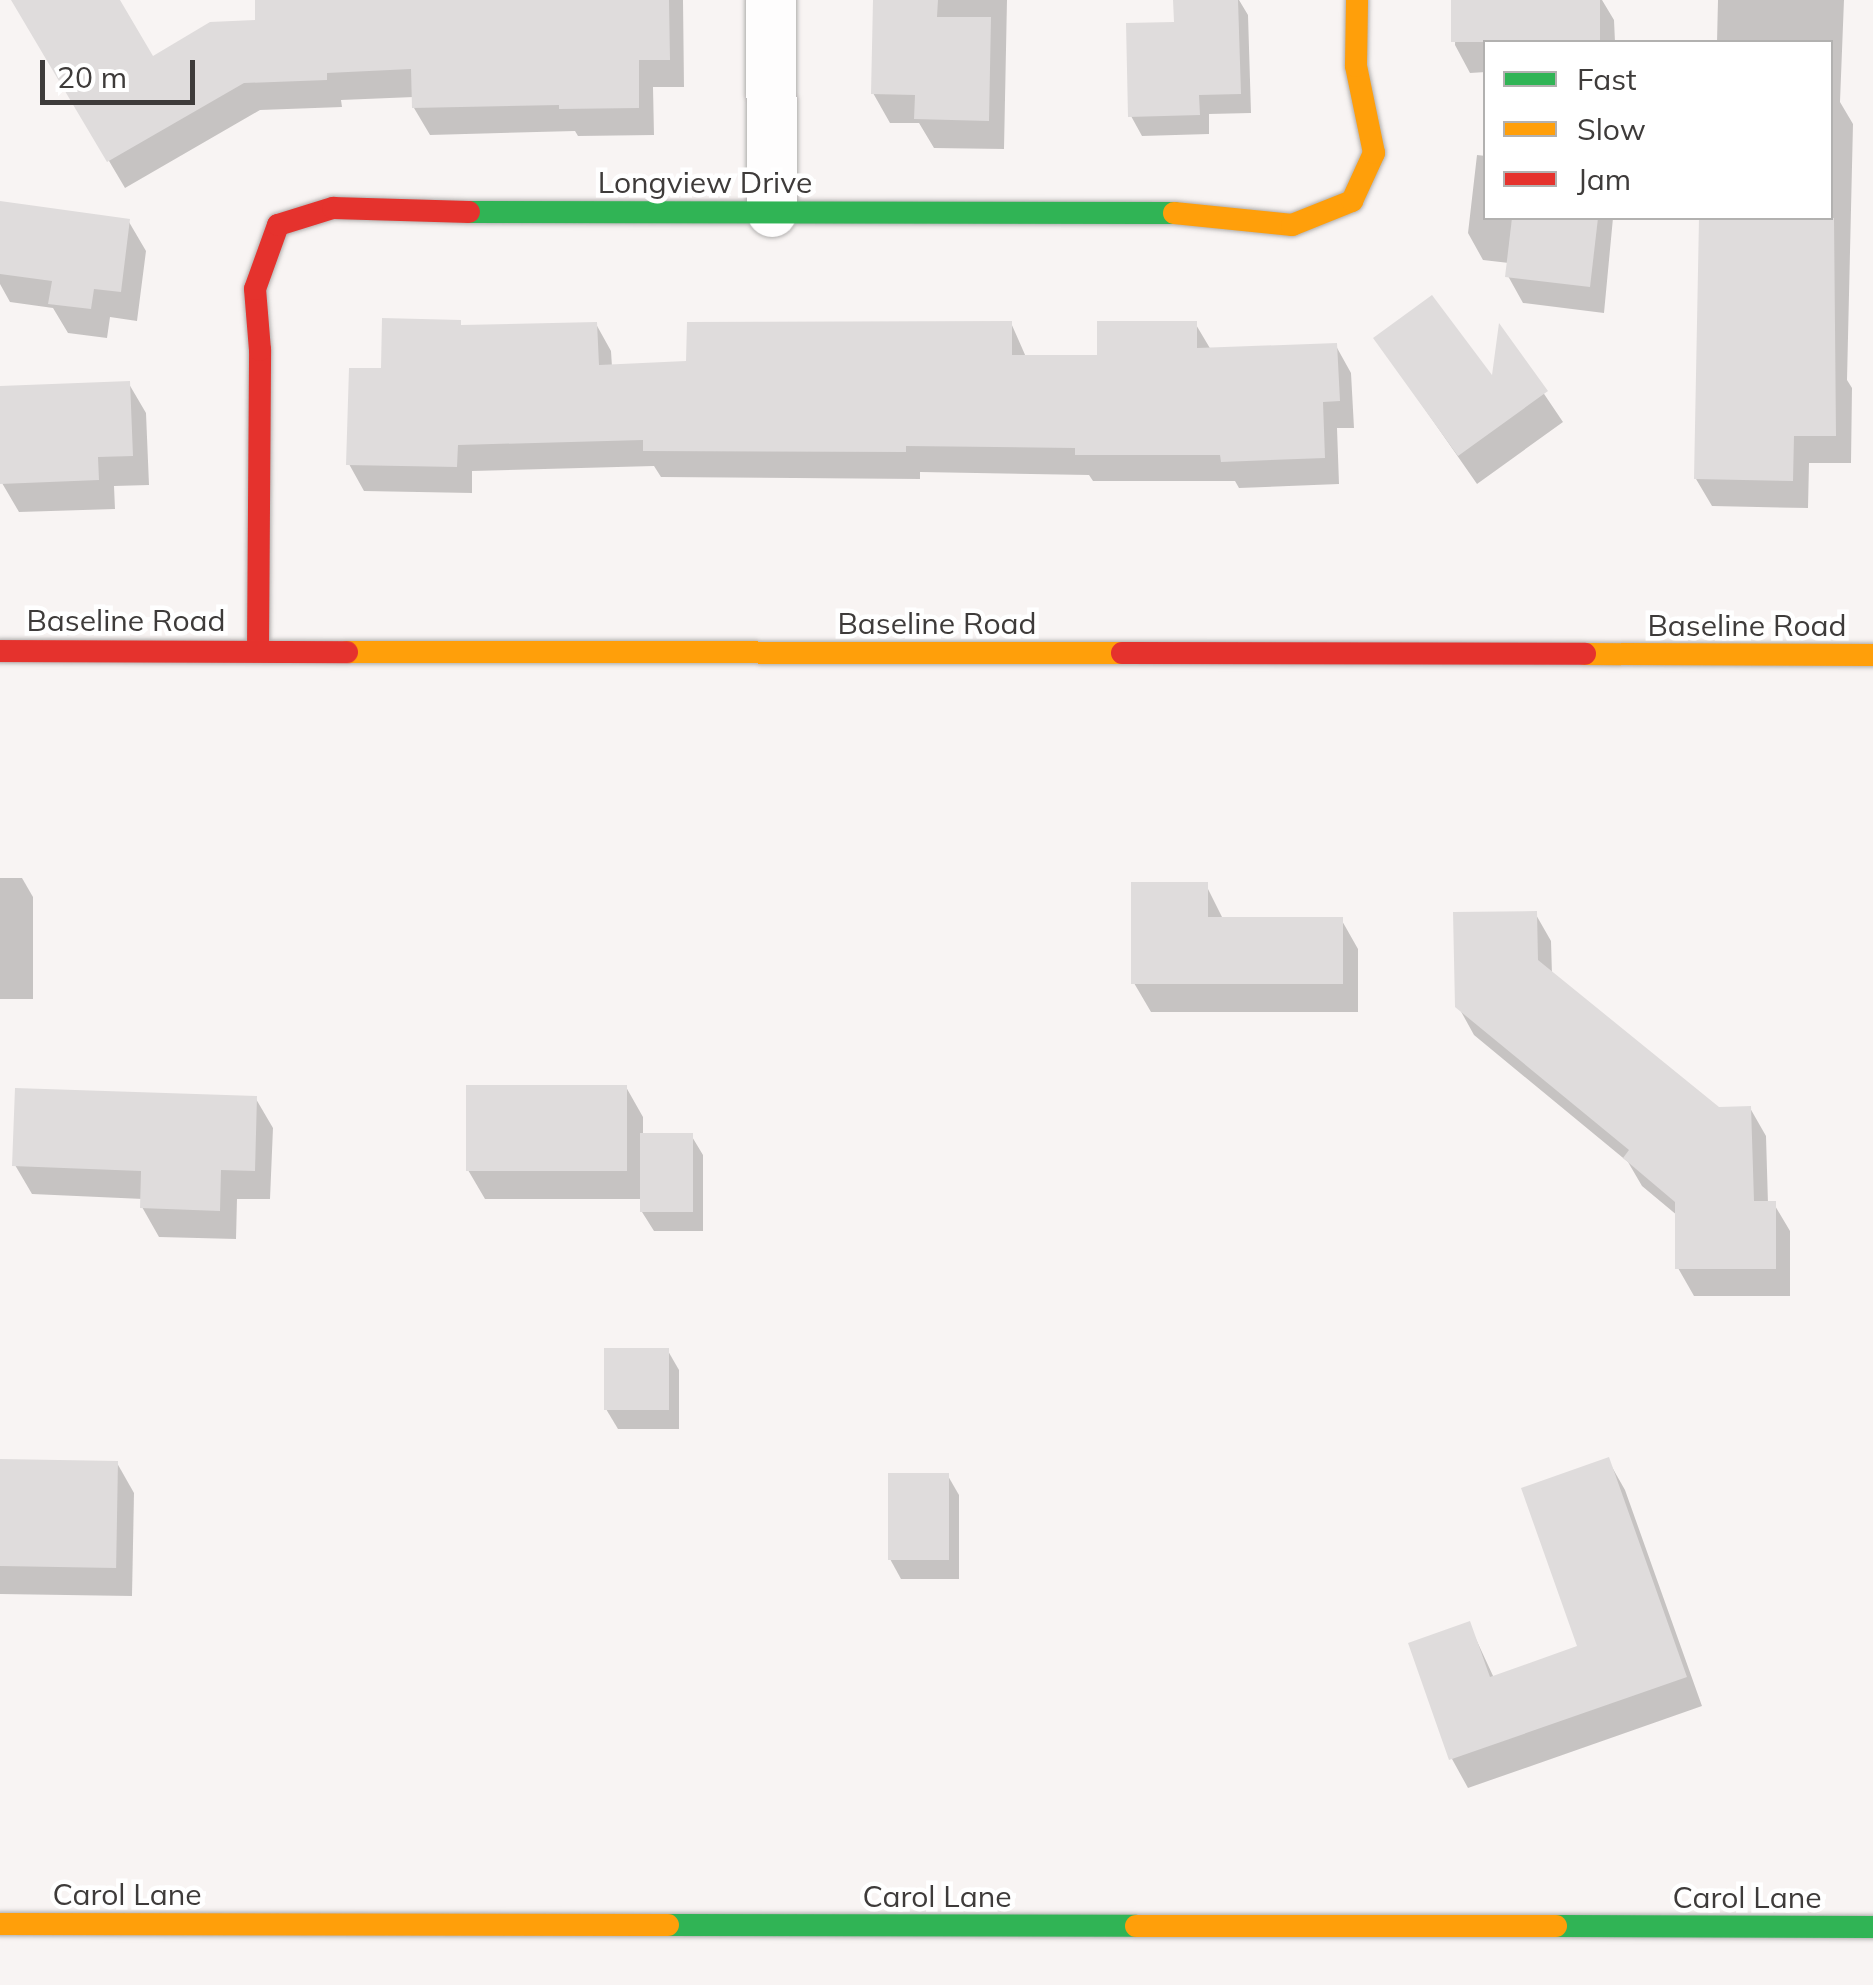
<!DOCTYPE html>
<style>
body{margin:0}
#map{position:relative;width:1873px;height:1985px;overflow:hidden;background:#f8f4f3;font-family:Mulish,sans-serif}
div>[style]{position:absolute}
[style*='--x']{left:calc(var(--x)*1px);top:calc(var(--y)*1px);width:calc(var(--w)*1px);rotate:calc(var(--a)*1deg)}
.shadow>*{inset:0;background:#0003}
.building>*{inset:0;background:#dfdcdc;transform-origin:0 0}
.roads{filter:drop-shadow(0 0 2px #b0aead) drop-shadow(0 0 2px #b0aead)}
.street>*{height:50px;margin:-25px;padding:0 25px;transform-origin:25px;border-radius:25px;background:#fefdfd}
.fast>*{height:22px;margin:-11px;padding:0 11px;transform-origin:11px;border-radius:11px;background:#30b455}
.slow>*{height:22px;margin:-11px;padding:0 11px;transform-origin:11px;border-radius:11px;background:#ff9f0a}
.jam>*{height:22px;margin:-11px;padding:0 11px;transform-origin:11px;border-radius:11px;background:#e5322d}
span{translate:-50% -50%;white-space:nowrap;text-align:center;line-height:1.15;-webkit-text-stroke:9px #fff;paint-order:stroke}
.street-label{font-size:30px;color:#3e3b3a}
.legend{position:absolute;left:1483px;top:40px;width:350px;height:180px;box-sizing:border-box;background:#fff;border:2px solid #b2b1b0;margin:0;padding:12px 18px;list-style:none;font-size:30px;color:#3e3b3a}
.legend li{display:flex;align-items:center;gap:20px;height:50px}
.legend b{width:50px;border:2px solid #b2b1b0}
.scale{position:absolute;left:40px;top:60px;width:155px;height:45px;box-sizing:border-box;border:5px solid #3e3b3a;border-top:0;padding-left:12px;font-size:30px;line-height:35px;white-space:nowrap;color:#3e3b3a;-webkit-text-stroke:8px #fff;paint-order:stroke}
</style>
<div id="map">
<div class="shadow">
<i style="clip-path:polygon(31px 0,117px 0,152px 60px,258px 22px,257px 0,683px 0,684px 87px,653px 87px,654px 135px,578px 136px,575px 131px,430px 135px,414px 108px,414px 97px,341px 100px,342px 107px,260px 110px,125px 188px,18px 7px)"></i>
<i style="clip-path:polygon(876px 0,1007px 0,1004px 149px,934px 148px,919px 123px,890px 123px,873px 93px)"></i>
<i style="clip-path:polygon(1176px 0,1239px 0,1248px 15px,1251px 113px,1209px 114px,1209px 134px,1142px 136px,1131px 116px,1176px 24px)"></i>
<i style="clip-path:polygon(1456px 0,1602px 0,1614px 20px,1615px 42px,1486px 42px,1486px 72px,1470px 73px,1455px 45px)"></i>
<i style="clip-path:polygon(1718px 0,1844px 0,1840px 102px,1853px 124px,1847px 380px,1852px 388px,1851px 463px,1809px 463px,1808px 508px,1712px 506px,1696px 479px,1702px 218px,1830px 218px,1830px 42px,1717px 42px)"></i>
<i style="clip-path:polygon(1477px 155px,1486px 156px,1486px 218px,1613px 218px,1604px 313px,1523px 303px,1508px 276px,1509px 263px,1483px 260px,1468px 233px)"></i>
<i style="clip-path:polygon(0 221px,129px 222px,146px 251px,137px 321px,110px 317px,107px 338px,68px 333px,53px 308px,10px 302px,0 284px)"></i>
<i style="clip-path:polygon(1011px 323px,1026px 357px,1099px 357px,1195px 323px,1211px 350px,1336px 346px,1351px 373px,1354px 428px,1337px 428px,1339px 484px,1239px 488px,1235px 481px,1093px 481px,1089px 475px,920px 472px,920px 479px,661px 477px,654px 466px,472px 471px,472px 493px,364px 491px,349px 464px,384px 371px,462px 328px,596px 324px,611px 351px,612px 367px,689px 364px)"></i>
<i style="clip-path:polygon(1501px 330px,1563px 422px,1477px 484px,1376px 339px,1494px 382px)"></i>
<i style="clip-path:polygon(129px 384px,146px 413px,149px 485px,114px 486px,115px 509px,19px 512px,2px 483px,0 388px)"></i>
<i style="clip-path:polygon(0 878px,22px 878px,33px 897px,33px 999px,0 999px)"></i>
<i style="clip-path:polygon(1206px 885px,1223px 919px,1341px 919px,1358px 949px,1358px 1012px,1151px 1012px,1134px 983px)"></i>
<i style="clip-path:polygon(1535px 913px,1551px 941px,1552px 975px,1718px 1109px,1750px 1108px,1766px 1136px,1768px 1204px,1774px 1204px,1790px 1231px,1790px 1296px,1694px 1296px,1678px 1268px,1678px 1216px,1642px 1186px,1628px 1162px,1474px 1035px,1458px 1006px)"></i>
<i style="clip-path:polygon(626px 1087px,643px 1117px,643px 1135px,691px 1135px,703px 1155px,703px 1231px,654px 1231px,642px 1212px,642px 1199px,485px 1199px,468px 1170px)"></i>
<i style="clip-path:polygon(256px 1099px,273px 1128px,270px 1199px,237px 1199px,236px 1239px,159px 1237px,142px 1207px,143px 1199px,32px 1194px,15px 1165px)"></i>
<i style="clip-path:polygon(668px 1351px,679px 1370px,679px 1429px,618px 1429px,606px 1409px)"></i>
<i style="clip-path:polygon(1608px 1460px,1625px 1490px,1702px 1706px,1468px 1788px,1452px 1759px,1469px 1624px,1494px 1678px,1580px 1648px)"></i>
<i style="clip-path:polygon(0 1462px,117px 1463px,134px 1493px,132px 1596px,0 1594px)"></i>
<i style="clip-path:polygon(948px 1476px,959px 1495px,959px 1579px,901px 1579px,890px 1559px)"></i>
</div>
<div class="building">
<i style="clip-path:polygon(11px 0,120px 0,153px 56px,210px 22px,255px 20px,255px 0,669px 0,670px 60px,639px 60px,639px 108px,559px 109px,559px 105px,412px 108px,411px 69px,327px 73px,327px 80px,244px 83px,107px 162px)"></i>
<i style="clip-path:polygon(873px 0,938px 0,937px 17px,991px 17px,989px 121px,914px 119px,915px 95px,871px 94px)"></i>
<i style="clip-path:polygon(1173px 0,1238px 0,1241px 94px,1199px 95px,1200px 115px,1128px 117px,1126px 23px,1174px 22px)"></i>
<i style="left:1451px;top:0;width:149px;height:42px"></i>
<i style="clip-path:polygon(0 201px,130px 219px,121px 292px,94px 289px,91px 309px,48px 304px,52px 281px,0 274px)"></i>
<i style="clip-path:polygon(1512px 218px,1598px 218px,1590px 287px,1505px 277px)"></i>
<i style="clip-path:polygon(1699px 218px,1834px 218px,1836px 436px,1794px 436px,1793px 481px,1694px 479px)"></i>
<i style="clip-path:polygon(1432px 295px,1492px 375px,1499px 323px,1548px 391px,1458px 456px,1373px 338px)"></i>
<i style="clip-path:polygon(382px 318px,461px 320px,461px 325px,597px 322px,599px 365px,686px 361px,687px 322px,1012px 321px,1012px 355px,1097px 355px,1097px 321px,1197px 321px,1197px 348px,1337px 343px,1340px 401px,1323px 402px,1325px 458px,1221px 462px,1220px 455px,1075px 455px,1075px 448px,906px 446px,906px 452px,643px 451px,643px 440px,458px 445px,457px 467px,346px 465px,349px 368px,381px 368px)"></i>
<i style="clip-path:polygon(130px 381px,133px 456px,98px 457px,99px 480px,0 484px,0 386px)"></i>
<i style="clip-path:polygon(1131px 882px,1208px 882px,1208px 917px,1343px 917px,1343px 984px,1131px 984px)"></i>
<i style="clip-path:polygon(1537px 911px,1538px 960px,1719px 1107px,1751px 1106px,1754px 1201px,1776px 1201px,1776px 1269px,1675px 1269px,1675px 1202px,1623px 1158px,1629px 1150px,1455px 1007px,1453px 912px)"></i>
<i style="left:466px;top:1085px;width:161px;height:86px"></i>
<i style="clip-path:polygon(15px 1088px,257px 1096px,255px 1171px,221px 1170px,220px 1211px,140px 1208px,141px 1171px,12px 1166px)"></i>
<i style="left:640px;top:1133px;width:53px;height:79px"></i>
<i style="left:604px;top:1348px;width:65px;height:62px"></i>
<i style="clip-path:polygon(1609px 1457px,1687px 1677px,1449px 1760px,1408px 1643px,1470px 1621px,1490px 1677px,1577px 1646px,1521px 1488px)"></i>
<i style="left:0;top:1459px;width:118px;height:107px;rotate:1deg"></i>
<i style="left:888px;top:1473px;width:61px;height:87px"></i>
</div>
<div class="roads">
<div class="street">
<i style="--x:771;--y:0;--w:212;--a:89.7"></i>
</div>
<div class="fast">
<i style="--x:469;--y:212;--w:705;--a:0.08"></i>
<i style="--x:668;--y:1925;--w:468;--a:0.1"></i>
<i style="--x:1556;--y:1926;--w:317;--a:0.2"></i>
</div>
<div class="slow">
<i style="--x:1174;--y:213;--w:119;--a:5.8"></i>
<i style="--x:1292;--y:225;--w:65;--a:-21.8"></i>
<i style="--x:1352;--y:201;--w:53;--a:-65.4"></i>
<i style="--x:1374;--y:153;--w:89;--a:-101.7"></i>
<i style="--x:1356;--y:66;--w:66;--a:-89.1"></i>
<i style="--x:347;--y:652;--w:775;--a:0.07"></i>
<i style="--x:1585;--y:654;--w:288;--a:0.2"></i>
<i style="--x:0;--y:1924;--w:668;--a:0.09"></i>
<i style="--x:1136;--y:1926;--w:420;--a:0"></i>
</div>
<div class="jam">
<i style="--x:258;--y:650;--w:300;--a:-89.6"></i>
<i style="--x:260;--y:350;--w:61;--a:-94.7"></i>
<i style="--x:255;--y:289;--w:68;--a:-70.2"></i>
<i style="--x:278;--y:225;--w:58;--a:-17.2"></i>
<i style="--x:333;--y:208;--w:136;--a:1.7"></i>
<i style="--x:0;--y:651;--w:347;--a:0.2"></i>
<i style="--x:1122;--y:653;--w:463;--a:0.1"></i>
</div>
</div>
<div class="street-label">
<span style="left:705px;top:182px">Longview Drive</span>
<span style="left:126px;top:620px">Baseline Road</span>
<span style="left:937px;top:623px">Baseline Road</span>
<span style="left:1747px;top:625px">Baseline Road</span>
<span style="left:127px;top:1894px">Carol Lane</span>
<span style="left:937px;top:1896px">Carol Lane</span>
<span style="left:1747px;top:1897px">Carol Lane</span>
</div>
<ul class="legend">
<li><b style="height:12px;background:#30b455"></b>Fast</li>
<li><b style="height:12px;background:#ff9f0a"></b>Slow</li>
<li><b style="height:12px;background:#e5322d"></b>Jam</li>
</ul>
<div class="scale">20 m</div>
</div>
